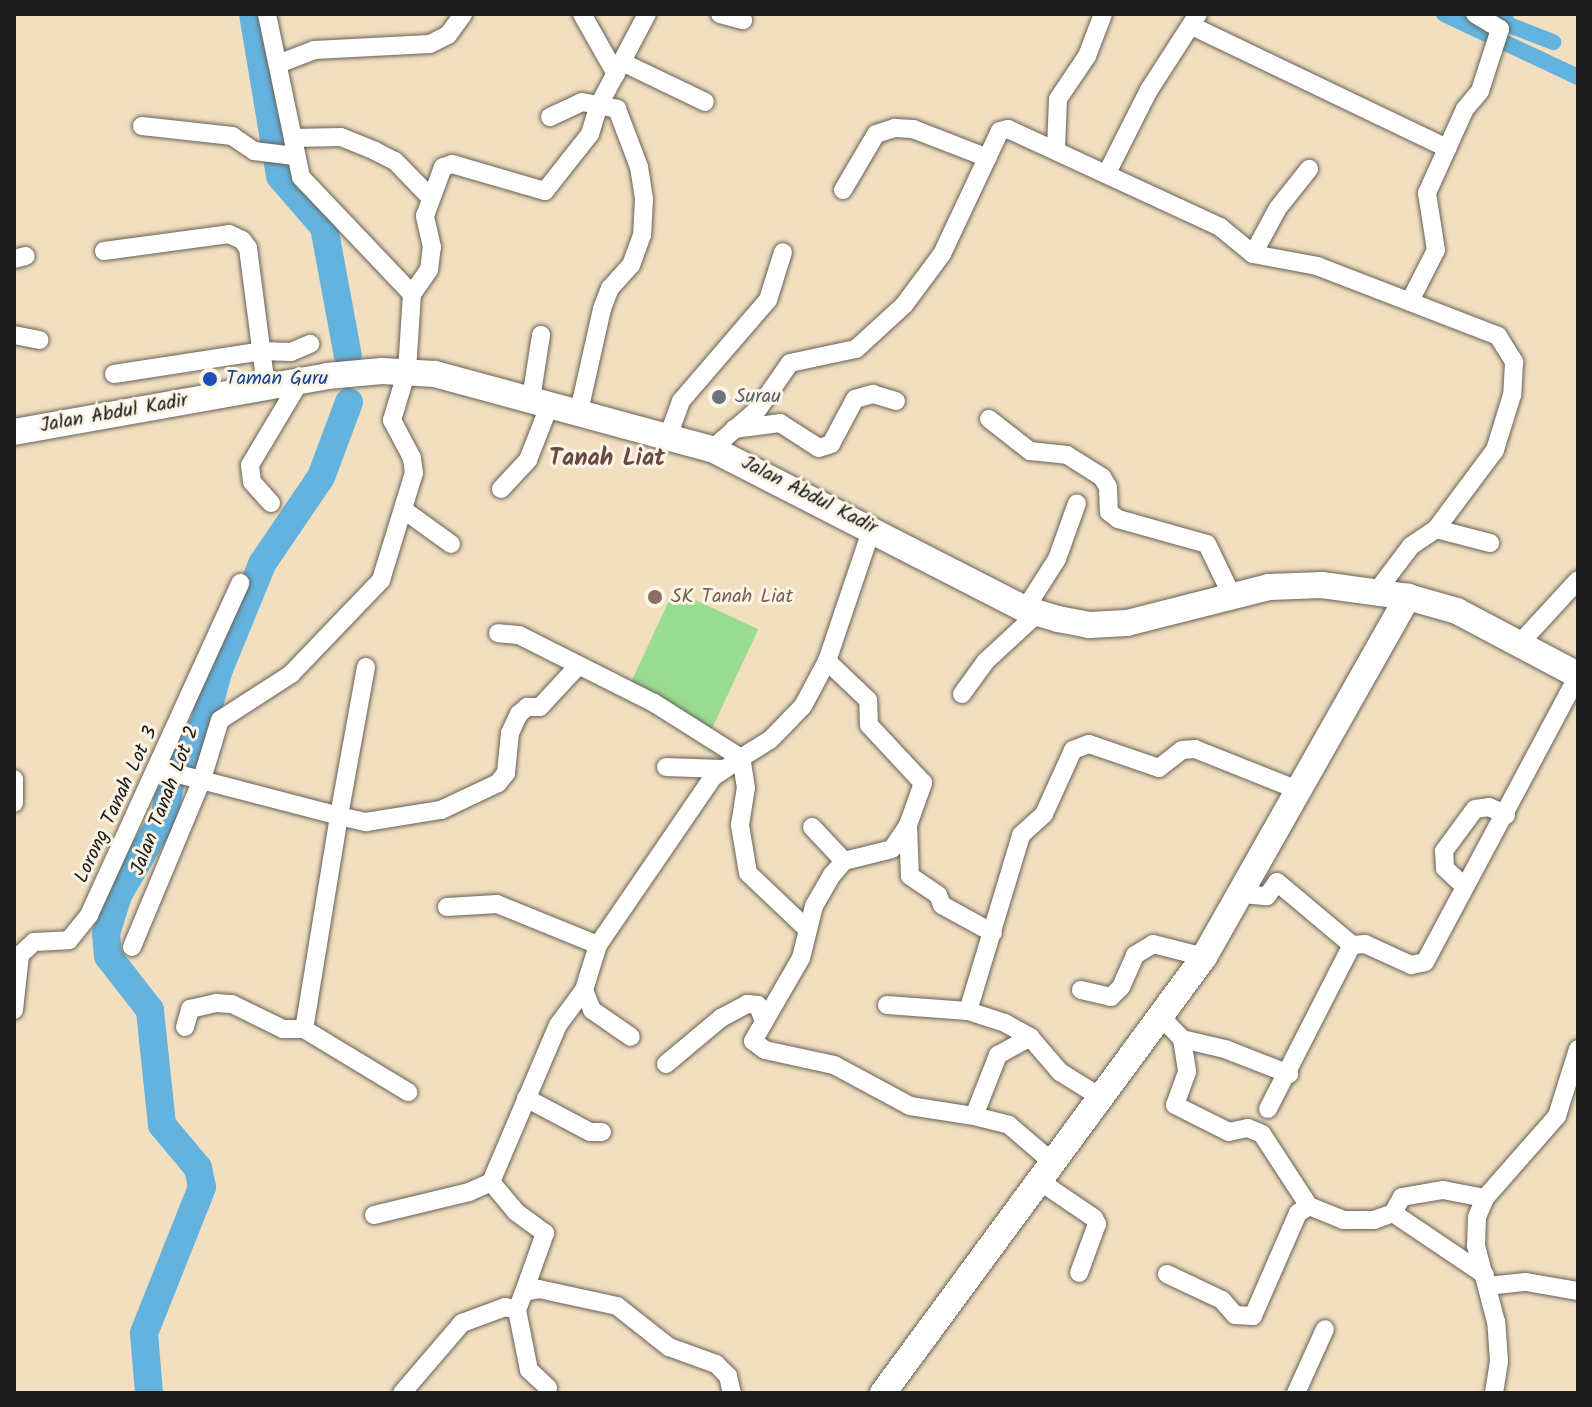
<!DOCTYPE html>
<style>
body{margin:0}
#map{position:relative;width:1592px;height:1407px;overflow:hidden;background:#f1dfc0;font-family:Kalam,sans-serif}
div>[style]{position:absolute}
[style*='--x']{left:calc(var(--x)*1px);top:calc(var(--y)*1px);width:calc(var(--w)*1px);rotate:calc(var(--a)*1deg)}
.green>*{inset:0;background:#9adb92;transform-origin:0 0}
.canal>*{height:16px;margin:-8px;padding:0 8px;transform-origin:8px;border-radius:8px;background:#64b2de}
.river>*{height:28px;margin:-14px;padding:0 14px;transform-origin:14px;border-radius:14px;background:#64b2de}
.roads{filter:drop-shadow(0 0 2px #676055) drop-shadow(0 0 2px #676055)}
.street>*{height:18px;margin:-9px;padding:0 9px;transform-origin:9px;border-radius:9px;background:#fff}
.secondary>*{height:26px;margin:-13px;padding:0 13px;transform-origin:13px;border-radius:13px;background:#fff}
.dots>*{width:22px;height:22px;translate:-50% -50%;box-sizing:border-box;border:4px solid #fcf5e5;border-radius:50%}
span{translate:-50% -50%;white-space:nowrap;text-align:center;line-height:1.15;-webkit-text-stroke:6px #fcf5e5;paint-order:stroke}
.transit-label{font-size:20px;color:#164399}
.left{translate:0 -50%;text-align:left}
.worship-label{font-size:20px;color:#5b616d}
.street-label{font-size:20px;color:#1c1c1c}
.education-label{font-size:20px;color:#785e54}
.quarter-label{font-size:24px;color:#684945;font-weight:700}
.frame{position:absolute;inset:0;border:16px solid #1c1c1c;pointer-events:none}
</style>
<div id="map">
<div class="green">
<i style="left:674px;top:590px;width:93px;height:112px;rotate:25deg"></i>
</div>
<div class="canal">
<i style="--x:1444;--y:14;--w:148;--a:25.2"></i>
<i style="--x:1506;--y:14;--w:9;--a:103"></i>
<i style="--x:1504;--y:23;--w:53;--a:21.2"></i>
</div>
<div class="river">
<i style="--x:253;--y:14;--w:164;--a:80.5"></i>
<i style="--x:280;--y:176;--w:67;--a:49.2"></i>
<i style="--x:324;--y:227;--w:131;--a:79.5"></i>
<i style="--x:149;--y:1393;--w:60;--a:-94.8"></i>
<i style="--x:144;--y:1333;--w:157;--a:-68.3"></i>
<i style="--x:202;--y:1187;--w:19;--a:-102"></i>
<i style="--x:198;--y:1168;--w:56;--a:-129.9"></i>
<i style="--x:162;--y:1125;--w:116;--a:-96"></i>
<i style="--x:150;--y:1010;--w:68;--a:-127.9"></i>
<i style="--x:108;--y:956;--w:22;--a:-95"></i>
<i style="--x:106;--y:934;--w:41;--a:-72.9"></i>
<i style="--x:118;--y:895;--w:93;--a:-59.6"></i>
<i style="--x:165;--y:815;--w:31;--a:-81"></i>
<i style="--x:170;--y:784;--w:69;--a:-60.5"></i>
<i style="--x:204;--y:724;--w:54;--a:-74.9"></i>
<i style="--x:218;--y:672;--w:117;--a:-67.8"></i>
<i style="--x:262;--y:564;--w:105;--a:-55.9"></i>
<i style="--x:321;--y:477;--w:80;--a:-69.5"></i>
</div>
<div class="roads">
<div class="street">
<i style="--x:582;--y:14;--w:69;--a:60.5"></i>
<i style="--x:720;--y:14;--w:24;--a:15"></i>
<i style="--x:1192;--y:26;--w:283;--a:25.6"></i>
<i style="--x:622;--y:62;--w:92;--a:25.7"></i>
<i style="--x:278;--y:64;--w:39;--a:-21"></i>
<i style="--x:314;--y:50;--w:116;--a:-3"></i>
<i style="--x:430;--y:44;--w:20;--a:-27"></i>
<i style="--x:448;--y:35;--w:26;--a:-54"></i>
<i style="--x:550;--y:117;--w:35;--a:-25"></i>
<i style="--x:582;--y:102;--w:36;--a:11"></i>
<i style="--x:617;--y:109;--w:62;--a:69.2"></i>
<i style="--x:639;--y:167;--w:32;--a:81"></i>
<i style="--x:644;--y:199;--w:36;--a:93"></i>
<i style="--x:642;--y:235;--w:32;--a:110"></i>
<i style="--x:631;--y:265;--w:31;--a:132"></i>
<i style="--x:610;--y:288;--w:22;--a:111"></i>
<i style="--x:602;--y:309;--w:105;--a:102.7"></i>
<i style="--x:142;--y:126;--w:91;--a:6.3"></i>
<i style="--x:232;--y:136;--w:27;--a:34"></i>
<i style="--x:254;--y:151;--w:39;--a:7"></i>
<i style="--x:293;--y:138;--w:48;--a:-1.2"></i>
<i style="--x:341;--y:137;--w:37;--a:22"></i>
<i style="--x:375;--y:151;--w:22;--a:27"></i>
<i style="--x:395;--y:161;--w:49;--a:45.8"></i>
<i style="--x:1056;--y:149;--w:50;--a:-87.7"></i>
<i style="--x:1058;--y:99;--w:52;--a:-56"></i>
<i style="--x:1087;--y:56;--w:45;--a:-69.1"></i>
<i style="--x:1108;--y:171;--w:91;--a:-63.2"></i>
<i style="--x:1149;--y:90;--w:90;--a:-57.2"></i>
<i style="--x:843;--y:190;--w:65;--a:-59.5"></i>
<i style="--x:876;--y:134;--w:20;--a:-18"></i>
<i style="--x:895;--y:128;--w:18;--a:3"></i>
<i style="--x:913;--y:129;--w:80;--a:21.1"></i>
<i style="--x:104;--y:251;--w:126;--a:-7.7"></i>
<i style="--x:229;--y:234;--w:14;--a:25"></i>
<i style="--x:242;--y:240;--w:10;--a:53"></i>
<i style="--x:248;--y:248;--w:139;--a:82.6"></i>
<i style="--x:1253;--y:254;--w:52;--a:-61.5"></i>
<i style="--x:1278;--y:208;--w:50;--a:-51.5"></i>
<i style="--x:14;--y:259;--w:12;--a:-14"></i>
<i style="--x:412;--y:294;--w:29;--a:-55"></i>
<i style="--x:429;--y:270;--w:23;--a:-83"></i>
<i style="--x:432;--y:247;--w:32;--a:-103"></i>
<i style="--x:425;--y:216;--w:52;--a:-69.8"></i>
<i style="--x:443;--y:167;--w:9;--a:-18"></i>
<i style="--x:452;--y:164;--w:97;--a:16.2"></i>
<i style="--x:545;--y:191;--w:73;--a:-51.7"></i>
<i style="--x:590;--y:134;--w:30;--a:-73"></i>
<i style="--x:599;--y:105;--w:103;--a:-62.2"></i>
<i style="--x:1410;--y:301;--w:57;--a:-63"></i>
<i style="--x:1436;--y:250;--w:58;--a:-99"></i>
<i style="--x:1427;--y:193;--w:92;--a:-65.7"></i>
<i style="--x:1465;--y:109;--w:23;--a:-50"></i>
<i style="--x:1480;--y:91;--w:65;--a:-72.1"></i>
<i style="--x:1500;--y:29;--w:29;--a:-149"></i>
<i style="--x:14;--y:335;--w:26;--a:11"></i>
<i style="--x:114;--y:374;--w:150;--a:-8.8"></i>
<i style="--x:262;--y:351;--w:29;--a:2"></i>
<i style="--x:291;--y:352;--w:21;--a:-23"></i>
<i style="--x:531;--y:399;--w:65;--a:-81.1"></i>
<i style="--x:989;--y:419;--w:52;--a:38"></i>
<i style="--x:1030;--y:451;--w:37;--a:6"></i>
<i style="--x:1067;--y:455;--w:41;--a:32.2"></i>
<i style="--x:1102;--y:477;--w:12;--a:59"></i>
<i style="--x:1108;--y:487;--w:25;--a:88"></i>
<i style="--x:1109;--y:512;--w:11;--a:38"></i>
<i style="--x:1118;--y:519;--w:92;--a:15.7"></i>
<i style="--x:1207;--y:544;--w:58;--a:64.3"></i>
<i style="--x:734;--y:429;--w:46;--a:-7.4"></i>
<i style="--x:780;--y:423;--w:46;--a:32.7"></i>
<i style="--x:819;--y:448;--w:13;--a:-18"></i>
<i style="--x:831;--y:444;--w:51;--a:-61.9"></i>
<i style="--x:855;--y:399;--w:19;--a:-16"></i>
<i style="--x:873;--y:394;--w:24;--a:17"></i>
<i style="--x:669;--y:434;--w:35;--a:-70"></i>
<i style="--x:681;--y:401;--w:133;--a:-49.3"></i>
<i style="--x:768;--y:300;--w:50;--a:-72.6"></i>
<i style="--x:712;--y:449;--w:61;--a:-41"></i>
<i style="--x:758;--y:409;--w:56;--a:-55.2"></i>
<i style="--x:790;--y:363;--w:67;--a:-12"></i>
<i style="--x:856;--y:349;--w:65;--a:-42.5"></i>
<i style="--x:904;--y:305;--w:64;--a:-53.3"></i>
<i style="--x:942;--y:254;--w:136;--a:-64.8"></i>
<i style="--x:1000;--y:131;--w:8;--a:-14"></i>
<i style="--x:1008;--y:129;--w:234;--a:24.8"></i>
<i style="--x:1220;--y:227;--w:43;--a:39.3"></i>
<i style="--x:1253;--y:254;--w:65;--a:10.6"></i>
<i style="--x:1317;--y:266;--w:194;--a:21.1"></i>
<i style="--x:1498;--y:336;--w:31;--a:58"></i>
<i style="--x:1514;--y:362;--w:33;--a:93"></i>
<i style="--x:1512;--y:395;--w:58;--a:107.2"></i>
<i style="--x:1495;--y:450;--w:99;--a:126.8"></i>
<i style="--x:1436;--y:529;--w:30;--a:146"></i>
<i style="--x:1411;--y:546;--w:56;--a:127.1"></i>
<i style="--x:501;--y:489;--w:40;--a:-47"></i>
<i style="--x:528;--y:460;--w:60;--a:-68.6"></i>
<i style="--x:271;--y:503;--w:28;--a:-132"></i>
<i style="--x:252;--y:482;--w:17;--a:-97"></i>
<i style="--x:250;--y:465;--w:98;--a:-59.2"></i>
<i style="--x:404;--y:510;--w:58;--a:35.9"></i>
<i style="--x:1436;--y:529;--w:56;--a:14.5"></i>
<i style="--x:1025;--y:609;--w:59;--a:-57.4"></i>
<i style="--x:1057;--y:559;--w:59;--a:-70.3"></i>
<i style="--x:1521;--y:642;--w:84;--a:-47.4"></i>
<i style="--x:366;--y:667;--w:151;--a:100.3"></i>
<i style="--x:339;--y:816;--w:28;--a:13"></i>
<i style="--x:366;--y:822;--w:76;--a:-9.1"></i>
<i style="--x:441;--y:810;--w:63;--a:-25.3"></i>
<i style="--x:498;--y:783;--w:13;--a:-51"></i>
<i style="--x:506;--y:773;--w:40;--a:-84.3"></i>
<i style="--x:510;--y:733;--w:21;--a:-65"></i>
<i style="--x:519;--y:714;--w:11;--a:-41"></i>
<i style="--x:527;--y:707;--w:13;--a:0"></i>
<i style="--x:540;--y:707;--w:56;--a:-47.2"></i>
<i style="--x:962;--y:694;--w:41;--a:-54"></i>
<i style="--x:986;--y:661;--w:69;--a:-42.7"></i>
<i style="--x:666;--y:767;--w:55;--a:2.1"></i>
<i style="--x:159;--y:769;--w:186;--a:14.6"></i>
<i style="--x:339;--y:816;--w:216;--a:99.3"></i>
<i style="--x:304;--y:1029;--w:122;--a:31.2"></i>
<i style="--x:14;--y:779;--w:24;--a:90"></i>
<i style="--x:908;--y:825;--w:51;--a:87.8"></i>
<i style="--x:910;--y:876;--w:34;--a:34"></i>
<i style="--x:938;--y:895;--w:11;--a:68"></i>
<i style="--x:942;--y:905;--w:58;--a:28.8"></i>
<i style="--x:812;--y:827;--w:47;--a:46.7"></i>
<i style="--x:1464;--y:886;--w:26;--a:-137"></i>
<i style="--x:1445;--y:868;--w:17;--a:-93"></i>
<i style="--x:1444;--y:851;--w:52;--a:-53.6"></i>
<i style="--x:1475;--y:809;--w:14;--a:-8"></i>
<i style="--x:1489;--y:807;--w:19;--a:25"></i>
<i style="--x:1242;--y:894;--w:25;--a:5"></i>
<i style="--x:1267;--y:896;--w:17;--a:-54"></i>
<i style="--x:1277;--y:882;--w:98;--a:40"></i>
<i style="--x:1352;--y:945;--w:13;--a:-4"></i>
<i style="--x:1365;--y:944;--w:51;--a:24.5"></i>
<i style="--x:1411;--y:965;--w:14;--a:-12"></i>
<i style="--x:1425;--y:962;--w:325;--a:-61.9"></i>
<i style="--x:447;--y:907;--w:50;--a:-3.4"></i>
<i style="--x:497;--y:904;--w:109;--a:22.1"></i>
<i style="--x:598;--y:945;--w:204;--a:-55.6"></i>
<i style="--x:713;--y:777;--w:34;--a:-34"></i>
<i style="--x:741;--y:758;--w:103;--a:-147.7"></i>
<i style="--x:654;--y:703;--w:151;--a:-153.3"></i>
<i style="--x:519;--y:635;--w:21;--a:-175"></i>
<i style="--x:807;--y:929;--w:81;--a:-136.5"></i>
<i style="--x:748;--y:873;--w:49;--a:-99.5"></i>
<i style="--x:740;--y:825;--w:37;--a:-81"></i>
<i style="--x:746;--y:788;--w:30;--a:-99"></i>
<i style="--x:741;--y:758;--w:34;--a:-32"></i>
<i style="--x:770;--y:740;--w:47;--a:-45.9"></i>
<i style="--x:803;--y:706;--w:51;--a:-61.9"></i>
<i style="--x:827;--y:661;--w:140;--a:-71.3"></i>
<i style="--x:598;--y:945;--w:47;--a:107.3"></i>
<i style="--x:584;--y:990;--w:22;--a:68"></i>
<i style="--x:592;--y:1010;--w:47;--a:34.7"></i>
<i style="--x:132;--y:947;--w:179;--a:-67.3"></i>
<i style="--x:201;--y:782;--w:65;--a:-73"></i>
<i style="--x:220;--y:720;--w:85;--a:-32.9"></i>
<i style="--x:291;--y:674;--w:130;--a:-46.2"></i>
<i style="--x:381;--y:580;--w:112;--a:-72.9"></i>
<i style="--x:414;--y:473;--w:15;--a:-98"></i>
<i style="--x:412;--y:458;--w:43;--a:-117.8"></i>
<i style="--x:392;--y:420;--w:51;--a:-73"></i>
<i style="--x:407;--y:371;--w:77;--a:-86.3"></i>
<i style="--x:412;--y:294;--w:161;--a:-133.5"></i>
<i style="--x:301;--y:177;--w:167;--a:-101.8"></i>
<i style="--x:1081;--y:990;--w:31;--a:13"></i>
<i style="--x:1111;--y:997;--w:14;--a:-45"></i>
<i style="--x:1121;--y:987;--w:35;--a:-66"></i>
<i style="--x:1135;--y:955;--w:21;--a:-31"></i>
<i style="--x:1153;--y:944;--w:53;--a:14.3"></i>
<i style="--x:887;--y:1005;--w:81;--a:4.2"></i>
<i style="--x:968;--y:1011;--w:39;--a:18"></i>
<i style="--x:1005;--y:1023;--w:29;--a:29"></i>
<i style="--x:1030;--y:1037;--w:46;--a:49.4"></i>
<i style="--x:1060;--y:1072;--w:49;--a:31.8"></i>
<i style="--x:14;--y:1010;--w:55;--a:-83.8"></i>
<i style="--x:20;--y:955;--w:19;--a:-43"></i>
<i style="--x:34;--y:942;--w:35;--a:-3"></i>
<i style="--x:69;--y:940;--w:32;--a:-51"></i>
<i style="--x:89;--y:915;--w:365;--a:-65.5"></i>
<i style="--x:968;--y:1011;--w:184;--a:-73.2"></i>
<i style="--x:1021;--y:835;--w:31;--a:-42"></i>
<i style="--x:1044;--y:814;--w:70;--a:-65.6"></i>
<i style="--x:1073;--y:750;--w:17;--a:-21"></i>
<i style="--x:1089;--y:744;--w:74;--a:18.9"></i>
<i style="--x:1159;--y:768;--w:29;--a:-38"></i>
<i style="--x:1182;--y:750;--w:13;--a:-4"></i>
<i style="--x:1195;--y:749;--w:111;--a:21.7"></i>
<i style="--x:1160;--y:1016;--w:32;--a:46"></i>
<i style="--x:1182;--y:1039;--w:44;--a:13.1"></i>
<i style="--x:1225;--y:1049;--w:69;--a:21.3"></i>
<i style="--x:764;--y:1022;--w:74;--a:-60"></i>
<i style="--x:801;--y:958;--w:54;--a:-76"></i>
<i style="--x:814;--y:906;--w:36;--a:-60"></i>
<i style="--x:832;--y:875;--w:18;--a:-49"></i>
<i style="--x:844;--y:861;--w:49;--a:-14"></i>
<i style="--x:892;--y:849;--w:29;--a:-56"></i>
<i style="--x:908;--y:825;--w:45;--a:-70.3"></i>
<i style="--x:923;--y:783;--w:79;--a:-133"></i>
<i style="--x:869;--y:725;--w:25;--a:-92"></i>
<i style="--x:868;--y:700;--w:57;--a:-136.4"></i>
<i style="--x:185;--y:1027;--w:19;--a:-74"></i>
<i style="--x:190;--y:1009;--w:27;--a:-13"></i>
<i style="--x:216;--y:1003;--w:16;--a:4"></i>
<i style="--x:232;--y:1004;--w:57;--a:26.1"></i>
<i style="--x:283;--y:1029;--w:21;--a:0"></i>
<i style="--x:1182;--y:1039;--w:33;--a:81"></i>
<i style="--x:1187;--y:1072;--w:35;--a:110"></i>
<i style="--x:1175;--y:1105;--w:60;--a:26.6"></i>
<i style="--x:1229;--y:1132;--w:19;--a:-12"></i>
<i style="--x:1248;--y:1128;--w:15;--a:23"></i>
<i style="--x:1262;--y:1134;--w:86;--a:56.9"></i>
<i style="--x:1309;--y:1206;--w:37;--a:22"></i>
<i style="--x:1343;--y:1220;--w:31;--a:0"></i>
<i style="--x:1374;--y:1220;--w:20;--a:-20"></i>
<i style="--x:1393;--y:1213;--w:18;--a:-61"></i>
<i style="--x:1402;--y:1197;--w:42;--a:-9.7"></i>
<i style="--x:1443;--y:1190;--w:43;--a:10.8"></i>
<i style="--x:666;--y:1064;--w:72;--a:-39.9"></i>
<i style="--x:721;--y:1018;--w:30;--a:-28"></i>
<i style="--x:747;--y:1004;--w:11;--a:5"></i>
<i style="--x:758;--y:1005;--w:18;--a:71"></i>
<i style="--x:764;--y:1022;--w:22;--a:120"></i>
<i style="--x:753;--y:1041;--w:15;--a:37"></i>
<i style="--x:765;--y:1050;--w:71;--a:12.3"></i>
<i style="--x:834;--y:1065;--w:86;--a:28.3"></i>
<i style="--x:910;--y:1106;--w:65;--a:8.9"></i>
<i style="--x:974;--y:1116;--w:66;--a:-68.5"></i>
<i style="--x:998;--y:1055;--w:37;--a:-29"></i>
<i style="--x:526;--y:1098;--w:72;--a:28"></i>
<i style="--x:590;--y:1132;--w:12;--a:0"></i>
<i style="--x:1268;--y:1109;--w:184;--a:-62.9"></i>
<i style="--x:974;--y:1116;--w:36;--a:14"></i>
<i style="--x:1009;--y:1125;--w:57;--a:40.7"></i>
<i style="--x:1038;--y:1180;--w:68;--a:34.2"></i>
<i style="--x:1094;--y:1218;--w:7;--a:63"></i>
<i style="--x:1097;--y:1224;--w:52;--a:110.2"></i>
<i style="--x:491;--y:1182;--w:39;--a:50"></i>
<i style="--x:516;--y:1212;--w:36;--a:36"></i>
<i style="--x:545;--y:1233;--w:63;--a:109.6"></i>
<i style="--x:1393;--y:1213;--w:111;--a:34"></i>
<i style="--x:374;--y:1215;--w:98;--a:-13.6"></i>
<i style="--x:469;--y:1192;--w:24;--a:-24"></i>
<i style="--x:491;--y:1182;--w:171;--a:-66.9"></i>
<i style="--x:558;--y:1025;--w:44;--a:-53.4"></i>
<i style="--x:1167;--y:1274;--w:61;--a:25.3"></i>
<i style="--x:1222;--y:1300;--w:20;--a:49"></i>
<i style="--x:1235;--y:1315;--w:18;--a:3"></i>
<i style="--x:1253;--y:1316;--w:112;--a:-66.4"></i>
<i style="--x:1298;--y:1213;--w:13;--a:-32"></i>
<i style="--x:1487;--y:1286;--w:39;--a:-6"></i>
<i style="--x:1526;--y:1282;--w:53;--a:9.8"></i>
<i style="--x:517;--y:1310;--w:19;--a:-69"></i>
<i style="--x:524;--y:1292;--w:15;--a:-11"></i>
<i style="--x:539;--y:1289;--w:80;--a:12.3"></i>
<i style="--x:617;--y:1306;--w:66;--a:38.3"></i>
<i style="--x:669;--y:1347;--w:50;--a:19.9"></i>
<i style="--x:716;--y:1364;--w:17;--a:45"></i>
<i style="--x:728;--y:1376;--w:17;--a:77"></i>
<i style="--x:402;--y:1393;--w:92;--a:-49.4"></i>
<i style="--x:462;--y:1323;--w:46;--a:-20.4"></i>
<i style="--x:505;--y:1307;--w:12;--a:14"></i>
<i style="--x:517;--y:1310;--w:61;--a:78.7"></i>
<i style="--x:529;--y:1370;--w:26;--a:43"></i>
<i style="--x:1296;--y:1393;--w:70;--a:-65.6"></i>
<i style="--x:1494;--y:1393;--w:32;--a:-81"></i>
<i style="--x:1499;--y:1361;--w:39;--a:-94"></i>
<i style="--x:1496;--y:1322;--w:79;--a:-104.7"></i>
<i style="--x:1476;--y:1246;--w:29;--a:-88"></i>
<i style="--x:1477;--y:1217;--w:21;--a:-67"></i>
<i style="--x:1485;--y:1198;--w:109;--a:-48.7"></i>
<i style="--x:1557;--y:1116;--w:70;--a:-72.6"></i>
</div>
<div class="secondary">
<i style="--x:14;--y:432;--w:318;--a:-10.1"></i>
<i style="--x:327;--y:376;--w:55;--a:-5.2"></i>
<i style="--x:382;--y:371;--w:53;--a:3.2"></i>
<i style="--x:435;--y:374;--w:287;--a:15.2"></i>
<i style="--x:712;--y:449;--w:352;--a:27.1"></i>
<i style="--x:1025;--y:609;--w:34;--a:17"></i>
<i style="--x:1058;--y:619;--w:32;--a:11"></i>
<i style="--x:1089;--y:625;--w:38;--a:-3"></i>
<i style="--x:1127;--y:623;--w:146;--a:-14.2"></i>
<i style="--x:1269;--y:587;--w:53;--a:-2.2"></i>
<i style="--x:1322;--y:585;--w:87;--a:7.9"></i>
<i style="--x:1408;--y:597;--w:51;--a:15.9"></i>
<i style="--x:1457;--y:611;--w:137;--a:27.9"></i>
<i style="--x:883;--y:1393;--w:541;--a:-53.64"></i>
<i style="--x:1204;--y:957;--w:414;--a:-60.5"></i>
</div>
</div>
<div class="dots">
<i style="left:210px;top:379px;background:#1a4fb4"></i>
<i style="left:719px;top:397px;background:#6b7280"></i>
<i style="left:655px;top:597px;background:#8d6e63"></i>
</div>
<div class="transit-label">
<span class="left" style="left:226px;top:379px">Taman Guru</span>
</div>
<div class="worship-label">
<span class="left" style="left:735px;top:397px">Surau</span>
</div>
<div class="street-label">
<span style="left:114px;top:414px;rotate:-10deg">Jalan Abdul Kadir</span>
<span style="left:809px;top:496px;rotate:27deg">Jalan Abdul Kadir</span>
<span style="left:166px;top:801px;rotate:-69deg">Jalan Tanah Lot 2</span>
<span style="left:117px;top:805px;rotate:-65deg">Lorong Tanah Lot 3</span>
</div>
<div class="education-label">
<span class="left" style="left:671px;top:597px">SK Tanah Liat</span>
</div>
<div class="quarter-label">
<span style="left:607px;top:459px">Tanah Liat</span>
</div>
<div class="frame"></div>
</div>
